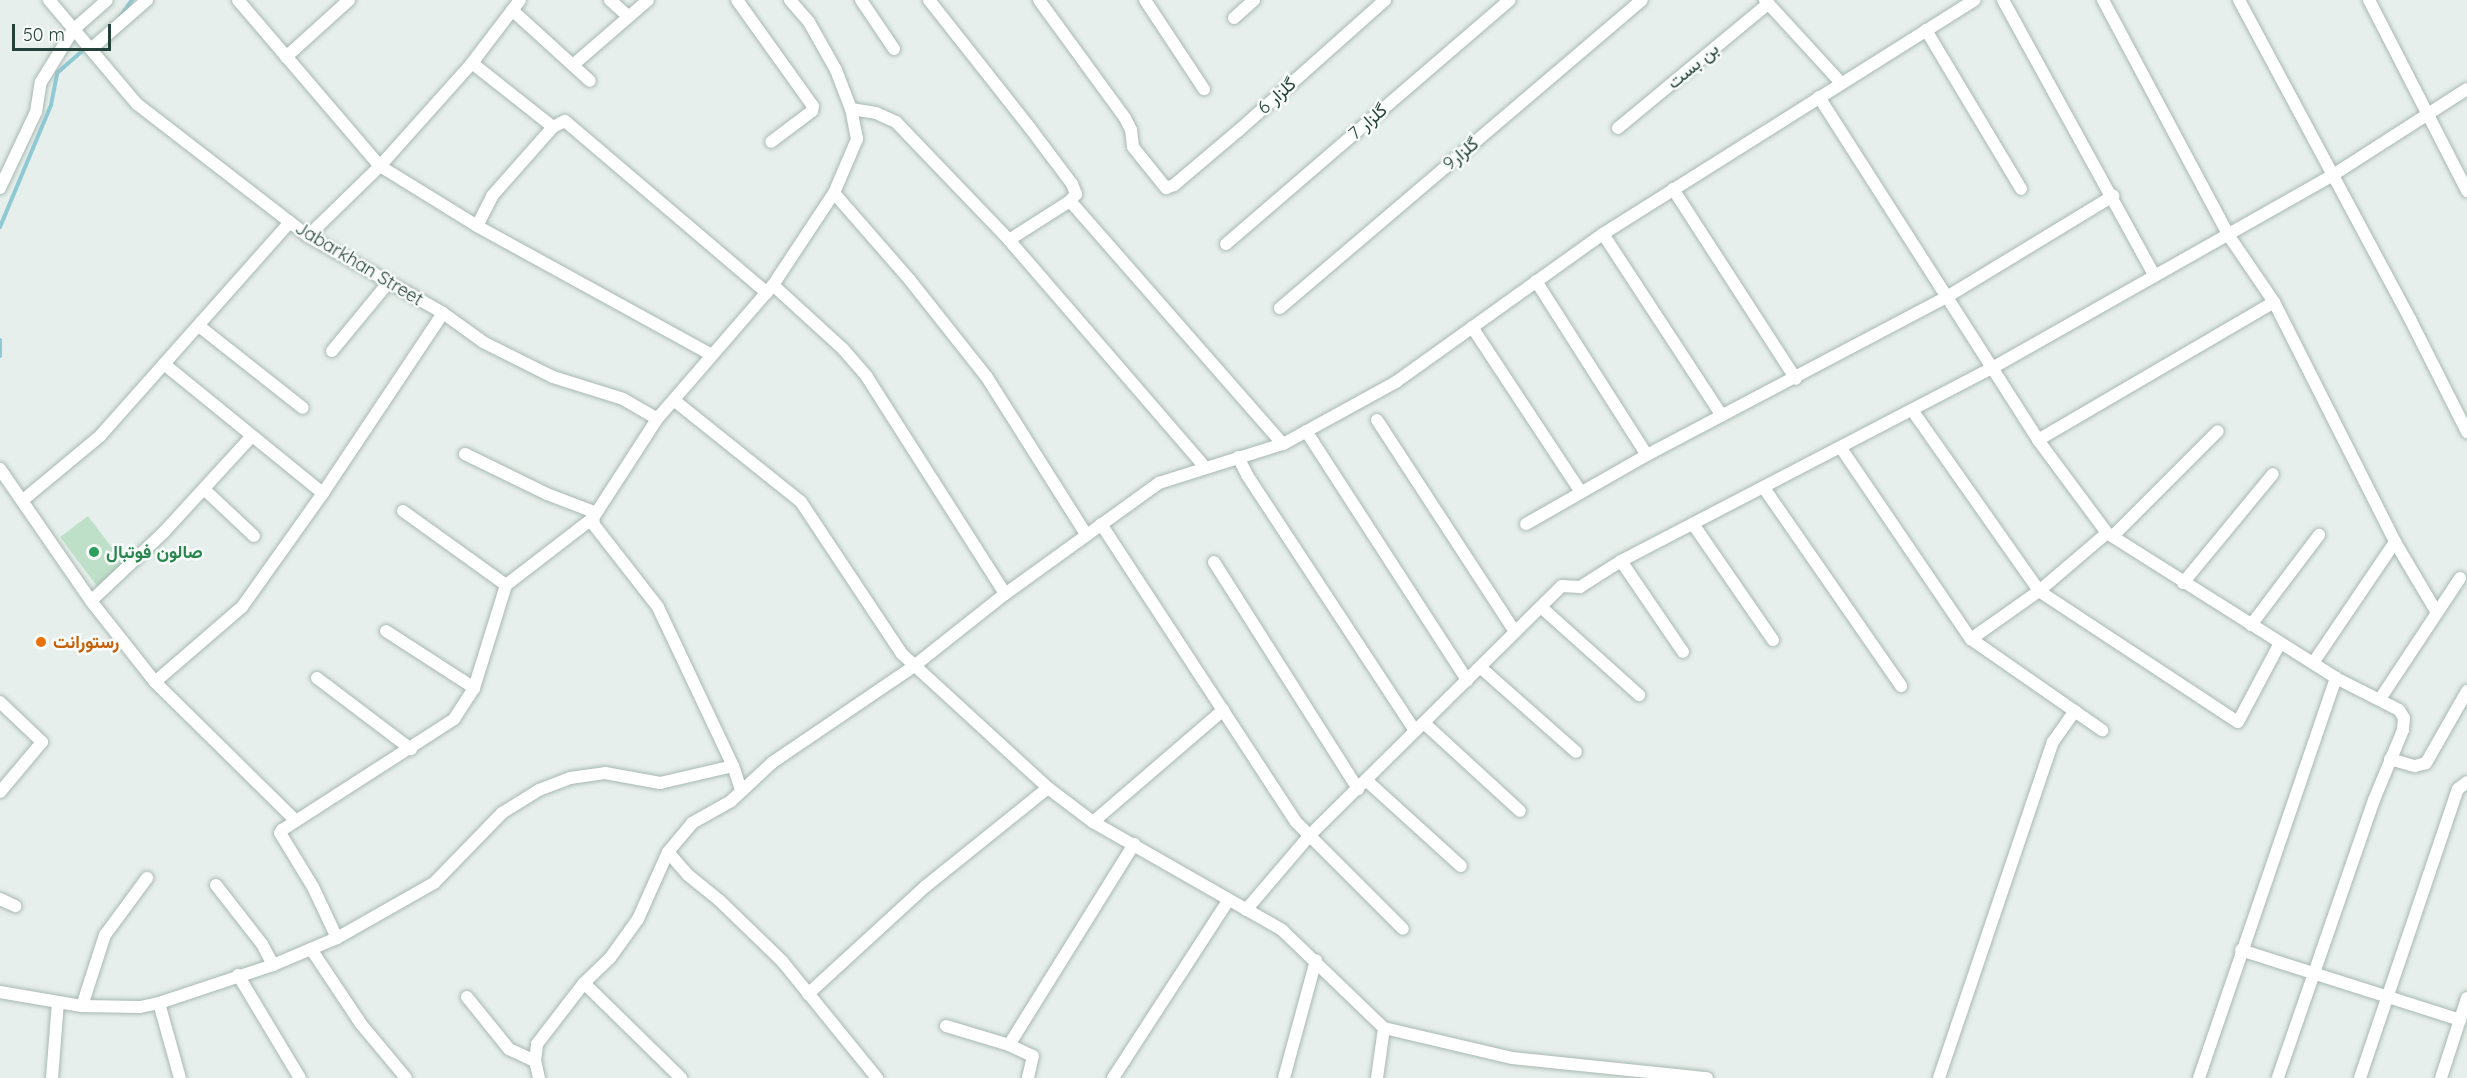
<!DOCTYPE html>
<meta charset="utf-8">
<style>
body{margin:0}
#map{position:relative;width:2467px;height:1078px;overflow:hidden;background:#e6efeb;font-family:Quicksand,Vazirmatn,sans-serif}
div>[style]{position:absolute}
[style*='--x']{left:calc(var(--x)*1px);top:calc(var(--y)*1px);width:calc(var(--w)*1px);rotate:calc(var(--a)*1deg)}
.green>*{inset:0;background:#bfe0c8;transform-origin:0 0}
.stream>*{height:4px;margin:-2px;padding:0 2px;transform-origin:2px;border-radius:2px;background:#8ec9d4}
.roads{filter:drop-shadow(0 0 2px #a8b8b2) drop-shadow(0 0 2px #a8b8b2)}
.minor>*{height:12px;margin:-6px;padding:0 6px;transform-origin:6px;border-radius:6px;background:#fff}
.dots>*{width:16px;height:16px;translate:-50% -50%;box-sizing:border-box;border:3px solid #f7fbf9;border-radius:50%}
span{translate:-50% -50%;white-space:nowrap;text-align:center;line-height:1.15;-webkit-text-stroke:5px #f7fbf9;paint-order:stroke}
.street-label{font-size:18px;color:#24423a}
.leisure-label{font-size:18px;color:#27864d;font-weight:700}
.left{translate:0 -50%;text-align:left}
.food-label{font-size:18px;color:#c56008;font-weight:700}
.scale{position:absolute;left:12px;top:24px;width:99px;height:27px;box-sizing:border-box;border:3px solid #24423a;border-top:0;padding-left:8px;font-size:18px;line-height:21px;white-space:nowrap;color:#24423a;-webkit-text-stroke:4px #f7fbf9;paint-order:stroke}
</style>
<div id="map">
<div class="green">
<i style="left:88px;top:516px;width:64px;height:35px;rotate:53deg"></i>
</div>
<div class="stream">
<i style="--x:120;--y:17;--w:21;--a:-55"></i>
<i style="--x:0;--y:227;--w:132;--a:-67.3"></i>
<i style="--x:51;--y:105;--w:33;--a:-79"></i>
<i style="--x:57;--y:73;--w:38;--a:-41"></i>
<i style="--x:0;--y:340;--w:16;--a:90"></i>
</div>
<div class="roads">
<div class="minor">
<i style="--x:49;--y:0;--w:136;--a:49.8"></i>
<i style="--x:137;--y:104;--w:216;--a:37.7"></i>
<i style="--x:308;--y:236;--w:155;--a:29.7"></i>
<i style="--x:443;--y:313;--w:49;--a:35.9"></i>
<i style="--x:483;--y:342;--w:78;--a:26.6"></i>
<i style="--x:553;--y:377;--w:73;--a:17.4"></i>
<i style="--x:623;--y:399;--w:39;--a:30"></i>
<i style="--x:238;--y:0;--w:218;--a:49.5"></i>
<i style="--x:380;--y:166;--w:114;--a:31.7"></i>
<i style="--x:477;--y:226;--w:268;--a:28.8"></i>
<i style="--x:610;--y:0;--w:25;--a:42"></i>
<i style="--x:737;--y:0;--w:130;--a:54.4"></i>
<i style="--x:813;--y:106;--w:5;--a:101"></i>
<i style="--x:812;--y:111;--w:51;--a:142.9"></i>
<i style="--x:861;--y:0;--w:59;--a:56"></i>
<i style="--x:929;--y:0;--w:163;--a:51.7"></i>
<i style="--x:1030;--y:128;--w:70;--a:53.1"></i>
<i style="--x:1072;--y:184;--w:11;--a:68"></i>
<i style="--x:1076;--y:194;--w:9;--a:131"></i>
<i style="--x:1070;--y:201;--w:72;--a:147.4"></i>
<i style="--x:1039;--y:0;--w:146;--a:53.9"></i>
<i style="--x:1125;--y:118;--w:13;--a:63"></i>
<i style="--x:1131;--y:130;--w:17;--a:83"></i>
<i style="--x:1133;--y:147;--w:53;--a:51.2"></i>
<i style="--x:1166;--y:188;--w:9;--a:-21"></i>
<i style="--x:1174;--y:185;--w:84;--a:-40.2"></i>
<i style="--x:1238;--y:131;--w:197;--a:-41.7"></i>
<i style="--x:1145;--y:0;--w:107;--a:56.5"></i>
<i style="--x:1765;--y:0;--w:113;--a:47.5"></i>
<i style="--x:2003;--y:0;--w:315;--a:61.2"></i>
<i style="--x:2103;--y:0;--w:268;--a:61.9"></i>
<i style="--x:2229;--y:236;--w:80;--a:55.7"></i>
<i style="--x:2274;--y:302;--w:269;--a:63.2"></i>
<i style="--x:2395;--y:542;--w:80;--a:59.3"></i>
<i style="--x:2239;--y:0;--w:362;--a:61.8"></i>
<i style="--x:2410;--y:319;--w:127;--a:63.2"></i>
<i style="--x:2369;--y:0;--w:215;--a:62.8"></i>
<i style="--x:512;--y:10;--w:105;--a:42.3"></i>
<i style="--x:1234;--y:18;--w:27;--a:-42"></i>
<i style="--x:1926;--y:30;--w:185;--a:59.1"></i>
<i style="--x:92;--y:48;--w:73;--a:-41.1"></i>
<i style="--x:286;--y:57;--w:85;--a:-42.1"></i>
<i style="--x:472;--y:63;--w:103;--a:38.3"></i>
<i style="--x:573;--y:65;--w:99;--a:-40.9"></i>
<i style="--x:1819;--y:97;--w:407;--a:57.4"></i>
<i style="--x:2038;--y:440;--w:116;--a:53.4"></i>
<i style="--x:2107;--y:533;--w:271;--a:32.3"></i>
<i style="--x:2336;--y:678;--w:71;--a:26.9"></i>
<i style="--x:2399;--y:710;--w:9;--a:58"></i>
<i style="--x:2404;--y:718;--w:12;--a:95"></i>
<i style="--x:2403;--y:730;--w:76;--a:112.5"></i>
<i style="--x:2374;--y:800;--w:294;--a:109.1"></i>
<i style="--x:851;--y:109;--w:25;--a:9"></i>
<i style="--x:876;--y:113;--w:22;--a:24"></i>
<i style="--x:896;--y:122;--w:163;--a:46.2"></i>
<i style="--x:1009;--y:240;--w:300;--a:49.2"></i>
<i style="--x:1618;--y:128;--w:195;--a:-39.6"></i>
<i style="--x:0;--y:188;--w:84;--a:-64.7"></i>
<i style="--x:36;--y:112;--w:30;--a:-81"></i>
<i style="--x:41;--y:82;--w:61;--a:-58.4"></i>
<i style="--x:73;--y:30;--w:45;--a:-41.4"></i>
<i style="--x:1673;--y:189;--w:226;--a:57.1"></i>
<i style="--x:834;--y:193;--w:114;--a:48.9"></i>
<i style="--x:909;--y:279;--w:124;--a:51.6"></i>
<i style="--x:986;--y:376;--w:187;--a:57.7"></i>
<i style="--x:1070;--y:201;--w:323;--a:48.8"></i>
<i style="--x:477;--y:226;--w:34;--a:-63"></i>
<i style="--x:492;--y:196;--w:92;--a:-48.5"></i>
<i style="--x:553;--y:127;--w:13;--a:-27"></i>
<i style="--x:565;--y:121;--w:265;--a:40.4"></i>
<i style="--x:1603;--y:234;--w:217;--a:56.8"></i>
<i style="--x:308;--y:236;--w:100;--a:-44.2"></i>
<i style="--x:380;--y:166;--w:138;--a:-48.2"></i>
<i style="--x:472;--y:63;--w:79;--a:-52.7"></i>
<i style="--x:1226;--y:244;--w:374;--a:-40.7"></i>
<i style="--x:1536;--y:281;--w:206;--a:57.5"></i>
<i style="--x:773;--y:285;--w:95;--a:42.4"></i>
<i style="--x:843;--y:349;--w:37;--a:49"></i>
<i style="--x:867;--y:377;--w:257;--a:57.5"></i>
<i style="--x:1280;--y:308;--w:475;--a:-40.4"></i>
<i style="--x:199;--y:326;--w:132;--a:38.3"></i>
<i style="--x:1472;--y:327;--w:198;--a:56.6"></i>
<i style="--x:332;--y:351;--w:88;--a:-50.5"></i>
<i style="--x:164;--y:364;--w:205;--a:39.1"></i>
<i style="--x:675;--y:401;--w:161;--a:38.7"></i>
<i style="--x:801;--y:502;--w:182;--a:56.4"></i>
<i style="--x:902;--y:654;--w:198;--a:42.5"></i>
<i style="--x:1048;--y:788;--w:56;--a:37.1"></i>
<i style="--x:1093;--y:822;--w:218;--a:29.7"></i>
<i style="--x:1282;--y:930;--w:141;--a:43.9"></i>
<i style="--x:1384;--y:1028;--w:131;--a:13.2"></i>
<i style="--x:1512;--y:1058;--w:196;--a:5.9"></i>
<i style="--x:1912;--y:410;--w:221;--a:54.9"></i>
<i style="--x:2039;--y:591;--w:238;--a:33.4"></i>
<i style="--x:2238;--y:722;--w:89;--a:-62"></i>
<i style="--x:1377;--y:420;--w:253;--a:56.9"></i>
<i style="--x:1306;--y:431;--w:297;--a:57.1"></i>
<i style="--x:2038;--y:440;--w:273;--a:-30.3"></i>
<i style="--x:1841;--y:448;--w:231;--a:55.8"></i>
<i style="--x:1971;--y:639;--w:160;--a:34.8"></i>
<i style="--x:465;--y:454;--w:91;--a:26"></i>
<i style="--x:547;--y:494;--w:50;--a:21"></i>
<i style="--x:1238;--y:457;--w:20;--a:63"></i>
<i style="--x:1247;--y:475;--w:306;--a:56.7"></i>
<i style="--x:0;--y:469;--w:160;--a:55.4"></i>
<i style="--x:91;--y:601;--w:103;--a:51.7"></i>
<i style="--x:155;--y:682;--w:197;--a:44.6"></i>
<i style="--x:1764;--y:488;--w:241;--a:55.3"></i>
<i style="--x:205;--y:490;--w:67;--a:43.2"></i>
<i style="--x:23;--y:500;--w:100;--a:-39.7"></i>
<i style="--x:100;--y:436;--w:286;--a:-48.4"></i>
<i style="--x:403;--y:511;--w:127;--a:35.7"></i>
<i style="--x:1101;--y:524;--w:356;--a:56.8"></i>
<i style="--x:1296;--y:822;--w:151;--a:45"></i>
<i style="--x:1526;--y:524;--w:139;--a:-29.7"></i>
<i style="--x:1647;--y:455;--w:337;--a:-27.8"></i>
<i style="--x:1945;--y:298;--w:197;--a:-31.3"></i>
<i style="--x:1693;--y:524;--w:141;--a:55.4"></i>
<i style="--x:2113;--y:536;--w:148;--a:-45"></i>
<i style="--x:1621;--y:561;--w:110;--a:55.7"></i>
<i style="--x:1214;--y:562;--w:269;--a:57.6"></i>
<i style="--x:2183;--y:583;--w:141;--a:-50.5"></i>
<i style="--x:91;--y:601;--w:100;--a:-43.4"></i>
<i style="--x:164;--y:532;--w:130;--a:-47.5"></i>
<i style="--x:1541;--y:607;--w:132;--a:41.9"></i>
<i style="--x:2251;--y:625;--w:113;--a:-52.9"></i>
<i style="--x:386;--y:631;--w:105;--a:32.9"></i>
<i style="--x:1971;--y:639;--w:83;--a:-35.2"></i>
<i style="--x:2039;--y:591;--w:89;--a:-40.5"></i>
<i style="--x:2313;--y:663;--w:146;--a:-55.9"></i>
<i style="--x:1480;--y:667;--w:128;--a:41.5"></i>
<i style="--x:317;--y:678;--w:118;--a:37.1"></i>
<i style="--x:155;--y:682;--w:115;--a:-40.8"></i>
<i style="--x:242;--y:607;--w:140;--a:-54.6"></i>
<i style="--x:323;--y:493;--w:216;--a:-56.3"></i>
<i style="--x:2380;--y:699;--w:145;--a:-56.5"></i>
<i style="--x:0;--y:702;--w:58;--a:43.6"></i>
<i style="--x:42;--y:742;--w:65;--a:130"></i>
<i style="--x:1424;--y:723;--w:130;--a:42.5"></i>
<i style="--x:2390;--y:759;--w:26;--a:16"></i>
<i style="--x:2415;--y:766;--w:11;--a:-15"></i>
<i style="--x:2426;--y:763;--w:83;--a:-60.3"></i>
<i style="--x:1366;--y:780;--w:128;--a:42.2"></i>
<i style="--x:741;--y:790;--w:25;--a:-108"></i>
<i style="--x:733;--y:766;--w:176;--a:-115.3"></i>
<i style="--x:658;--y:607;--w:104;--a:-128"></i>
<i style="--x:594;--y:525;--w:7;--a:-98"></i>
<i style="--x:593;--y:518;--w:118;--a:-57.1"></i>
<i style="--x:657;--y:419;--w:177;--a:-49.1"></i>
<i style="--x:773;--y:285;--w:110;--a:-56.5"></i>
<i style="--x:834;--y:193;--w:59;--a:-66.9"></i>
<i style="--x:857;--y:139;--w:31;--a:-101"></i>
<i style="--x:851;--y:109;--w:42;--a:-111"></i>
<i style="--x:836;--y:70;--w:55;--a:-119.4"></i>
<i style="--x:809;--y:22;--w:29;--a:-131"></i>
<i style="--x:1093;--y:822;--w:172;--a:-40.7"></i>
<i style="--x:668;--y:852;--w:30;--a:49"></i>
<i style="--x:688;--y:875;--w:40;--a:39"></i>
<i style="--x:719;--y:900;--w:88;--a:44.1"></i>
<i style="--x:782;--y:961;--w:151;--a:50.9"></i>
<i style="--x:216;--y:885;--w:75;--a:52.1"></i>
<i style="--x:262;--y:944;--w:24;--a:62"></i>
<i style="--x:0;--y:899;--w:17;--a:25"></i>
<i style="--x:1246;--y:910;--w:99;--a:-49.5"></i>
<i style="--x:1310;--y:835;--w:354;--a:-44.7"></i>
<i style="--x:1562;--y:586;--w:18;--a:3"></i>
<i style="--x:1580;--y:587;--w:49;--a:-32.4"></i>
<i style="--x:1621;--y:561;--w:418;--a:-27.5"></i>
<i style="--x:1992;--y:368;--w:392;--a:-29.5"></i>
<i style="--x:2333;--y:175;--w:159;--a:-32.7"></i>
<i style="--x:337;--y:938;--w:56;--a:-115.2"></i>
<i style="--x:313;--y:887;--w:63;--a:-121.4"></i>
<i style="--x:280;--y:833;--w:4;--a:-56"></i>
<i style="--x:282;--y:830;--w:205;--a:-32.8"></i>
<i style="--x:454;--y:719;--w:37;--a:-57"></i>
<i style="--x:474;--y:688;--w:108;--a:-72.7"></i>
<i style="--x:506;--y:585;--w:110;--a:-37.6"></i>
<i style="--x:311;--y:949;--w:90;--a:56.3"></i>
<i style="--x:361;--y:1024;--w:70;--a:50.2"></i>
<i style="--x:2241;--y:950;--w:230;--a:17.7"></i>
<i style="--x:238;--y:975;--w:120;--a:59"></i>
<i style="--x:584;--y:983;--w:136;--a:44.4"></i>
<i style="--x:0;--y:992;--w:83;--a:9.7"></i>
<i style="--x:82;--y:1006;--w:58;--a:1"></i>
<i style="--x:140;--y:1007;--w:19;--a:-12"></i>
<i style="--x:159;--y:1003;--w:120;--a:-18.4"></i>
<i style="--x:273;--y:965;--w:69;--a:-22.9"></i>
<i style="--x:337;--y:938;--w:112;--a:-29.6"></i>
<i style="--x:434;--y:883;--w:98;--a:-45.8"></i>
<i style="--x:502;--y:813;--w:44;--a:-31.9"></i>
<i style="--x:539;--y:790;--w:33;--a:-21"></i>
<i style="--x:570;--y:778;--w:35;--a:-8"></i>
<i style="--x:605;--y:773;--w:56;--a:10.3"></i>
<i style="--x:660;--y:783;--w:75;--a:-13.1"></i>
<i style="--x:808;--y:994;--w:160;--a:-42.5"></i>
<i style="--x:926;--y:886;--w:156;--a:-38.8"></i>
<i style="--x:467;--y:997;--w:67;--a:51.1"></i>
<i style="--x:509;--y:1049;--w:29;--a:25"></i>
<i style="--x:159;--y:1003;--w:78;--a:74.4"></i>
<i style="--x:82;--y:1006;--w:75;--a:-72.1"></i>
<i style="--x:105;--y:935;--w:71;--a:-53.6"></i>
<i style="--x:946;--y:1026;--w:66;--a:16.8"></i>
<i style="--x:1009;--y:1045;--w:26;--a:25"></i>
<i style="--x:1033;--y:1056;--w:23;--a:103"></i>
<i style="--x:1009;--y:1045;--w:237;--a:-58.1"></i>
<i style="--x:52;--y:1078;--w:76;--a:-85.5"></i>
<i style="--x:539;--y:1078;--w:17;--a:-103"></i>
<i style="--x:535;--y:1061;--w:17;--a:-83"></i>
<i style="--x:537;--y:1044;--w:77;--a:-52.4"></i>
<i style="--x:584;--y:983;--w:36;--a:-44"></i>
<i style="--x:610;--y:958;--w:48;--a:-54.3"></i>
<i style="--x:638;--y:919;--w:73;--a:-65.9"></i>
<i style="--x:668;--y:852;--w:38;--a:-50"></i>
<i style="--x:692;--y:823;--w:45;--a:-29.4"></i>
<i style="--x:731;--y:801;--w:57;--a:-42.9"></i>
<i style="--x:773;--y:762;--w:171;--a:-34.2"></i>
<i style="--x:914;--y:666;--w:116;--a:-38.4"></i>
<i style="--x:1005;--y:594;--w:190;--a:-35.8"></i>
<i style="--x:1159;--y:483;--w:130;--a:-17.5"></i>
<i style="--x:1283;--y:444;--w:129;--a:-28.8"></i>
<i style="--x:1396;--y:382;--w:254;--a:-35.6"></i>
<i style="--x:1603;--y:234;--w:439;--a:-32.2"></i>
<i style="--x:1113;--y:1078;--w:211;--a:-57"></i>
<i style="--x:1284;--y:1078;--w:122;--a:-74.8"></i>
<i style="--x:1377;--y:1078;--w:50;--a:-82"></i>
<i style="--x:1939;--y:1078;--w:355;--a:-71.3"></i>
<i style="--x:2053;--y:742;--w:38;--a:-55"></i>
<i style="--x:2199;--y:1078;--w:423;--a:-71.1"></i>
<i style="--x:2360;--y:1078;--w:305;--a:-71.3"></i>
<i style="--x:2458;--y:789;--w:11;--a:-38"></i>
<i style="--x:2441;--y:1078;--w:84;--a:-72"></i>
</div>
</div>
<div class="dots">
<i style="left:94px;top:552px;background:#2e9e5b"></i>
<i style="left:41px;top:642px;background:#e8710a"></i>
</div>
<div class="street-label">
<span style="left:1693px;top:66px;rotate:-40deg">بن بست</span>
<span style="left:1277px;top:96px;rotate:-42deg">گلزار 6</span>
<span style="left:1368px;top:122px;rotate:-41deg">گلزار 7</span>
<span style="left:1461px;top:154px;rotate:-40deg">گلزار9</span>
<span style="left:359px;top:264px;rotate:31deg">Jabarkhan Street</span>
</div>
<div class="leisure-label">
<span class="left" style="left:106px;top:552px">صالون فوتبال</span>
</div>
<div class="food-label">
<span class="left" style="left:53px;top:642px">رستورانت</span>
</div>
<div class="scale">50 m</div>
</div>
